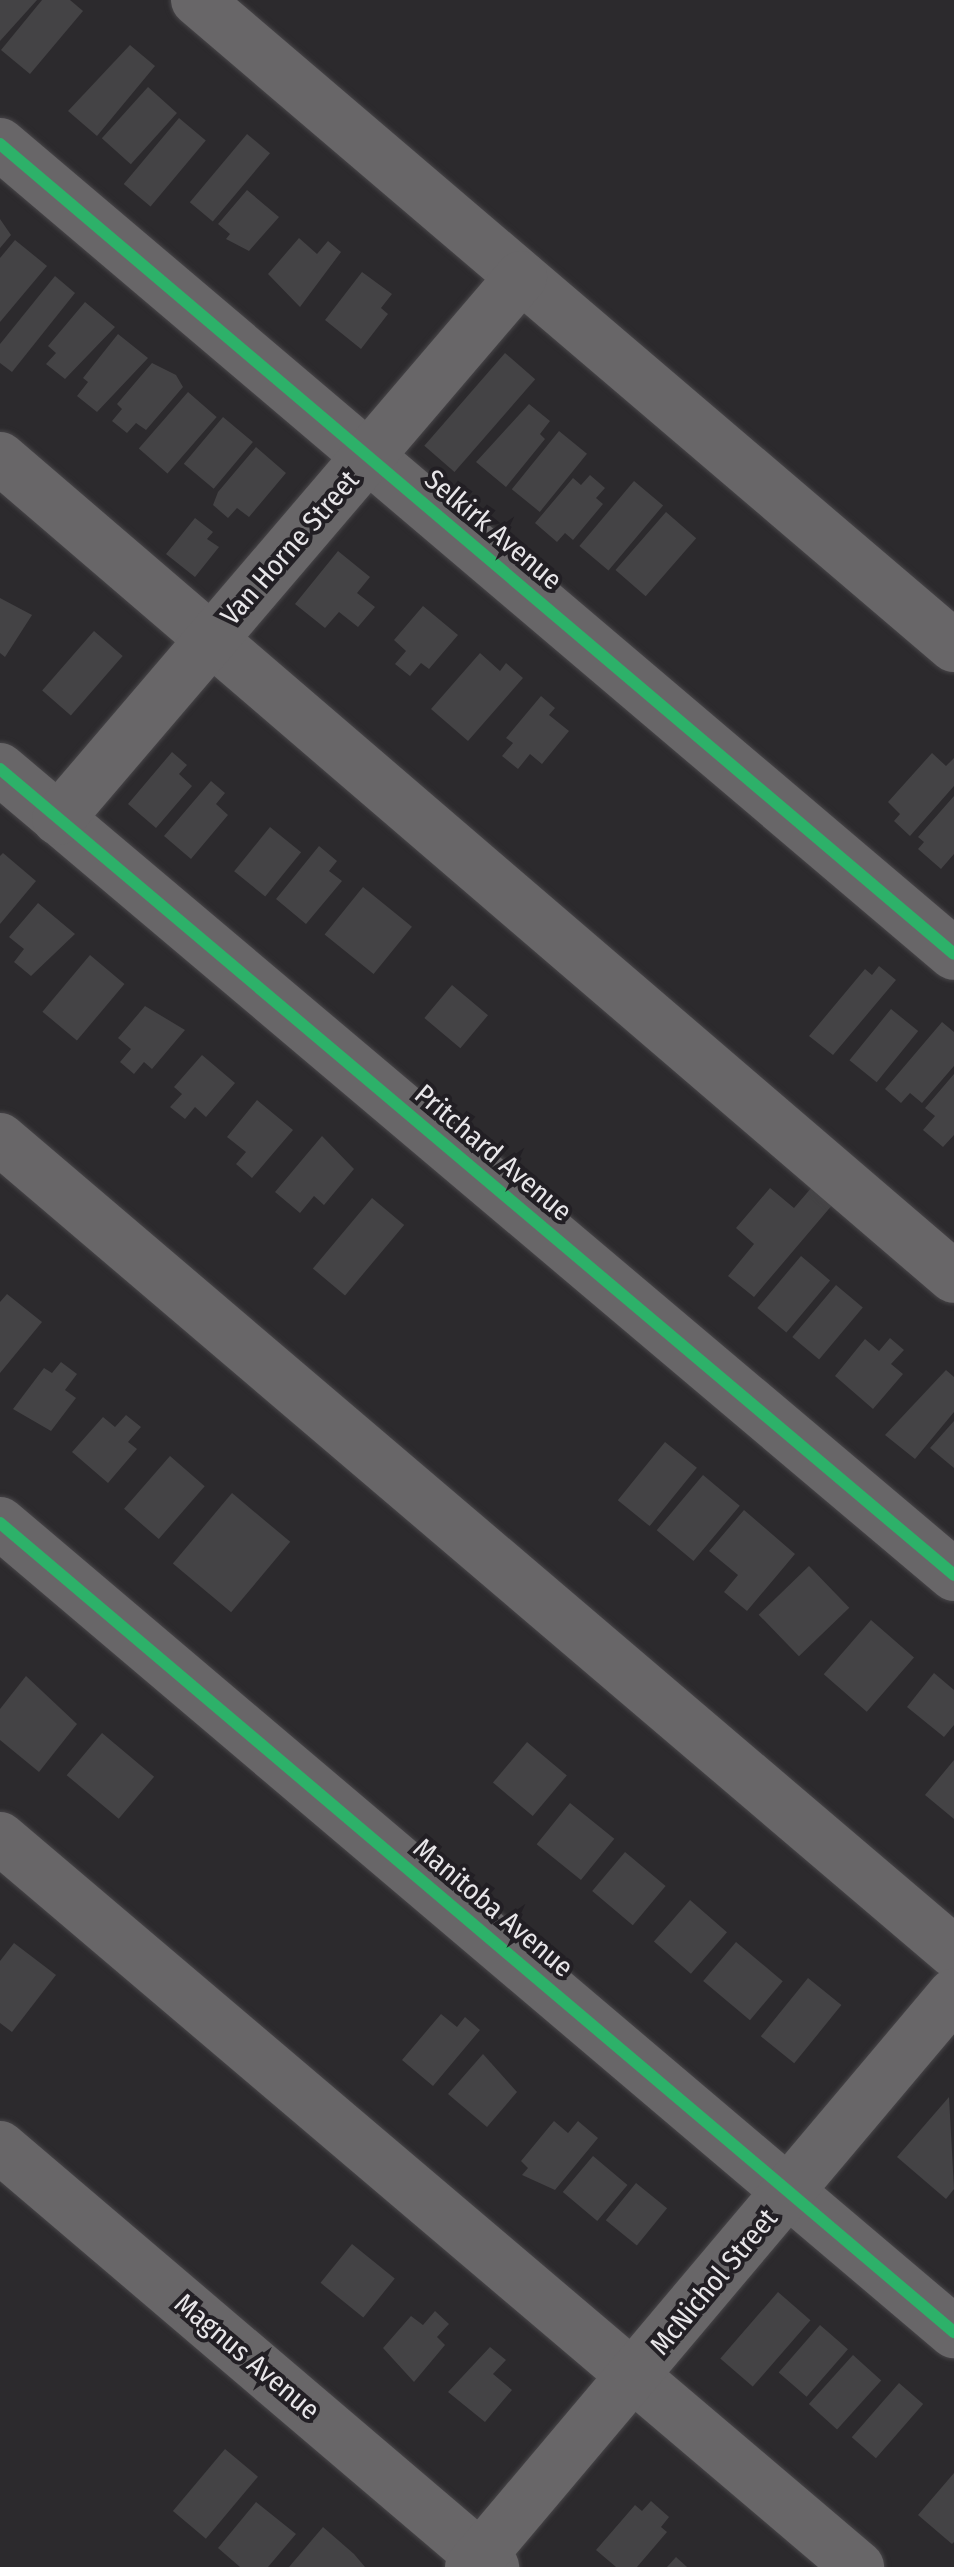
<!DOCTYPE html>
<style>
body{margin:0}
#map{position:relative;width:954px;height:2567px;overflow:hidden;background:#2c2a2d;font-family:"Fira Sans Condensed",sans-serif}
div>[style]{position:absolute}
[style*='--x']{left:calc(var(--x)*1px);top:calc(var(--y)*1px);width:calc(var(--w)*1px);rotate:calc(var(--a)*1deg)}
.building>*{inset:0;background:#444345;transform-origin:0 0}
.roads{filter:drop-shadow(0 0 2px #474548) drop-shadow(0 0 2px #474548)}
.minor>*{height:52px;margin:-26px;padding:0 26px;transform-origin:26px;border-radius:26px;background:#686668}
.cycleway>*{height:12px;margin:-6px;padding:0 6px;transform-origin:6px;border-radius:6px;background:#2db169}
span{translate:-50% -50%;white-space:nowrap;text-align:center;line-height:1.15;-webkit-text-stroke:8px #221f24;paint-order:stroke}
.street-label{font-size:28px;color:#e8e6e9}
</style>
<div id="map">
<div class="building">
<i style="clip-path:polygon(0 0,37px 0,0 41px)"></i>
<i style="clip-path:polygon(42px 0,70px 0,83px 11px,30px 74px,1px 50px)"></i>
<i style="clip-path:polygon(130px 45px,155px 66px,97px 136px,68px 111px)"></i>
<i style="left:148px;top:87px;width:39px;height:69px;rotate:42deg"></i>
<i style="left:179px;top:118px;width:35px;height:86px;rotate:40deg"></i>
<i style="left:247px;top:134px;width:30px;height:89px;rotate:40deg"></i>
<i style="clip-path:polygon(247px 190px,279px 217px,249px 251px,226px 239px,230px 234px,218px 224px)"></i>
<i style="clip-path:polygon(0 219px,11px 235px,0 248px)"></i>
<i style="clip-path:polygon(299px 238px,317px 254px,328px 241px,341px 252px,300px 307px,268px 274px)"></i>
<i style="clip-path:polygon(15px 240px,47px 266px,0 322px,0 258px)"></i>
<i style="clip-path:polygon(362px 272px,392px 294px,381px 308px,388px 314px,361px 349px,325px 320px)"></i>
<i style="clip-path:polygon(55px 276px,75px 293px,12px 372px,0 363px,0 344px)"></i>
<i style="clip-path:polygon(85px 302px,115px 327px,65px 379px,46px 364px,56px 353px,48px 346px)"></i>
<i style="clip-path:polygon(118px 334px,148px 358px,97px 412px,77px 396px,88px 382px,83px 378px)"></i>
<i style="left:505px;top:353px;width:40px;height:123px;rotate:41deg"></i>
<i style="clip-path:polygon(152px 363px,176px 375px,183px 387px,146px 430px,136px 423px,127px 433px,112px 421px,122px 409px,117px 404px)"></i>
<i style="left:188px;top:392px;width:38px;height:75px;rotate:41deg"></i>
<i style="clip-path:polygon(529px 404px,550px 421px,540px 434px,545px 439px,506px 487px,476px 462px)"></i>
<i style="left:223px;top:417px;width:39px;height:61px;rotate:40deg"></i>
<i style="left:559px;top:431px;width:36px;height:75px;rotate:39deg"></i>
<i style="clip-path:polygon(256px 447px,286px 473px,249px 517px,237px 508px,228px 518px,213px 505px,218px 492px)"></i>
<i style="clip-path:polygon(590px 475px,605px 488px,596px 498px,603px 504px,573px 540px,565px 533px,557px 542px,535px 523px,573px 478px,581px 485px)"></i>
<i style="left:634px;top:481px;width:38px;height:85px;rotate:40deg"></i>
<i style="left:666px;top:512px;width:40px;height:77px;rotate:41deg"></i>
<i style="clip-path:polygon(195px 518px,213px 532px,207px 539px,219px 547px,195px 577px,166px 554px)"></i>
<i style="clip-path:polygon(338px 551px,370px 577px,357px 593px,375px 607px,358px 627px,339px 612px,325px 628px,295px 604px)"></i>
<i style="clip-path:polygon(0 598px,32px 615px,5px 657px,0 653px)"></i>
<i style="clip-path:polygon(423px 606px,458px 635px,429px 669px,421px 663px,410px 676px,395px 664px,406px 651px,394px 640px)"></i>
<i style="left:94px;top:631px;width:38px;height:79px;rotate:41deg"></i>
<i style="clip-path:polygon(480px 653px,500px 671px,506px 663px,523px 678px,468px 741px,431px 709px)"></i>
<i style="clip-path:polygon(541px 696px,555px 708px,549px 715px,569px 731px,542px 764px,530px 754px,518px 769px,502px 756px,513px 743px,506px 738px)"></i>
<i style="clip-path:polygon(172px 752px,187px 765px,179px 774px,192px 786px,156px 828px,128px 804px)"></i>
<i style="clip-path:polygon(932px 753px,946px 766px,954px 758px,954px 786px,910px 836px,894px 821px,900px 814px,888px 802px)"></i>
<i style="clip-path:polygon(211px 781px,225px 793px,216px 804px,228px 815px,191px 859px,164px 836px)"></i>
<i style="clip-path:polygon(954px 796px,954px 854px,941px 869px,918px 849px,924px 842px,918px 837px)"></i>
<i style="left:270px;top:827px;width:40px;height:57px;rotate:39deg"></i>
<i style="clip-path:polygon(319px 846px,337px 861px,329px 871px,342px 881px,306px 924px,276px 899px)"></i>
<i style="clip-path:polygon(3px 853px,36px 881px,0 924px,0 856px)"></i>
<i style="left:363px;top:887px;width:63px;height:61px;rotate:39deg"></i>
<i style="clip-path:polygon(38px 903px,75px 934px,31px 976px,14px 962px,24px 949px,9px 937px)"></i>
<i style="left:90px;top:955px;width:45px;height:74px;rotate:40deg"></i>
<i style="clip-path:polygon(879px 966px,896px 980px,833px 1055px,809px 1036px,865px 969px,872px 975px)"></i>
<i style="left:452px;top:985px;width:47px;height:43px;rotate:40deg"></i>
<i style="clip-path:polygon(145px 1006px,185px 1030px,152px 1069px,144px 1062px,134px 1074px,120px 1062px,131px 1049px,118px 1038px)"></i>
<i style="left:891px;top:1009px;width:35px;height:66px;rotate:39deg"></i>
<i style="clip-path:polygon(942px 1022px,954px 1032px,954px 1066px,922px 1103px,910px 1093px,901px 1103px,885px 1089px)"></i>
<i style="clip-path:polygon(202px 1055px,235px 1083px,206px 1117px,195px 1107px,185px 1119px,170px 1107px,182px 1094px,174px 1087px)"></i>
<i style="clip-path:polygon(954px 1074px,954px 1135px,943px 1147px,923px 1130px,935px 1116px,925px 1108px)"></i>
<i style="clip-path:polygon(257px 1100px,293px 1130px,252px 1178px,236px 1164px,246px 1152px,227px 1137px)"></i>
<i style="clip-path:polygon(322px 1136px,354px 1169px,324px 1205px,314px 1196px,300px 1213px,275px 1192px)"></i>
<i style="clip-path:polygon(818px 1180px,839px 1197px,754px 1297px,728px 1276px,754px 1244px,736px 1228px,770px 1188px,794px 1208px)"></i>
<i style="left:372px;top:1198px;width:42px;height:92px;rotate:40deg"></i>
<i style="left:801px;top:1256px;width:38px;height:68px;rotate:40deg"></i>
<i style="left:836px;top:1285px;width:35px;height:68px;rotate:40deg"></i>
<i style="clip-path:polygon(7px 1294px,42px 1322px,0 1373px,0 1302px)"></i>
<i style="clip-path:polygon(890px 1338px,904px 1350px,891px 1364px,903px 1374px,873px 1409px,835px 1376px,865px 1339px,879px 1351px)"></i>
<i style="clip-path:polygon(61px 1362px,77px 1374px,65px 1390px,76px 1398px,51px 1431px,13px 1409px,44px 1368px,52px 1373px)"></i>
<i style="clip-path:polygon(946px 1370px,954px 1377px,954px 1412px,915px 1459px,885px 1435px)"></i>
<i style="clip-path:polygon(126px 1415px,141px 1427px,128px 1442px,137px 1449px,108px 1483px,72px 1452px,103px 1417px,115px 1427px)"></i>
<i style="clip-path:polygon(954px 1421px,954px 1468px,930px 1448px)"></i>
<i style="left:665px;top:1442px;width:41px;height:75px;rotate:39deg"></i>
<i style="left:170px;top:1456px;width:46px;height:70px;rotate:41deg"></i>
<i style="left:703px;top:1475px;width:48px;height:72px;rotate:40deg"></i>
<i style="left:232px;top:1493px;width:76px;height:92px;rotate:40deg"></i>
<i style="clip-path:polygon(744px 1510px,795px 1554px,747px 1611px,724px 1592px,738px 1575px,709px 1551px)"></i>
<i style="left:809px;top:1566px;width:58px;height:70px;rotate:46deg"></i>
<i style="left:871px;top:1620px;width:57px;height:72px;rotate:41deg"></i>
<i style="clip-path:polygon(934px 1673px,954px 1690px,954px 1725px,944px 1737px,907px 1707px)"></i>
<i style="clip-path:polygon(26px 1676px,77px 1724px,39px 1772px,0 1740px,0 1709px)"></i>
<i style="left:102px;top:1733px;width:68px;height:55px;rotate:40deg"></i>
<i style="left:527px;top:1742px;width:52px;height:53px;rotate:40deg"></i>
<i style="clip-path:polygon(954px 1760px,954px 1819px,925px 1795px)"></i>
<i style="left:570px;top:1803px;width:57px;height:53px;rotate:39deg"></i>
<i style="left:625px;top:1852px;width:53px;height:51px;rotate:40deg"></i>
<i style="left:690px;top:1900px;width:49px;height:55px;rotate:41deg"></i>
<i style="left:736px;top:1942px;width:61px;height:51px;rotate:40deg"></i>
<i style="clip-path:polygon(14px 1943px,56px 1975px,12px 2032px,0 2023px,0 1961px)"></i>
<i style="left:808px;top:1978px;width:43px;height:75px;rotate:39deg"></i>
<i style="clip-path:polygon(441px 2014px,457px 2027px,465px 2017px,480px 2030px,433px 2086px,402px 2060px)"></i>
<i style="clip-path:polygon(483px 2054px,517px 2092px,487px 2127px,448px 2094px)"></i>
<i style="clip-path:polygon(949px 2097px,954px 2189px,946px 2199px,897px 2157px)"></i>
<i style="clip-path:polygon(554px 2121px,568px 2133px,578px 2121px,598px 2138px,555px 2190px,522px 2175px,528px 2168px,521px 2161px)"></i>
<i style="left:593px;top:2156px;width:45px;height:47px;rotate:40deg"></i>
<i style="left:636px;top:2183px;width:40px;height:48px;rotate:39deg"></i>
<i style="left:352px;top:2244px;width:55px;height:50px;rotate:39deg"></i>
<i style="left:778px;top:2292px;width:43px;height:88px;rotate:41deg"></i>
<i style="clip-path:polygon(435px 2311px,449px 2324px,437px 2337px,445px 2345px,414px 2382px,383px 2348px,411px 2316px,423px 2325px)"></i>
<i style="left:820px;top:2325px;width:37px;height:63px;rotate:41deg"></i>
<i style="clip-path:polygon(490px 2347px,506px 2360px,493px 2374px,512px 2390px,485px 2422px,448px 2392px)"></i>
<i style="left:853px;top:2355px;width:38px;height:66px;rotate:42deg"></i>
<i style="left:899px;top:2383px;width:32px;height:72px;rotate:41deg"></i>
<i style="left:225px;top:2449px;width:43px;height:81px;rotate:40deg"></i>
<i style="clip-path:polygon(954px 2473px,954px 2542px,952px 2544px,918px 2515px)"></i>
<i style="clip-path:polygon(651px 2501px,669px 2517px,661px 2527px,667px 2532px,637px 2567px,616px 2567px,596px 2550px,635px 2505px,642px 2511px)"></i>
<i style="clip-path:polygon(256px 2502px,296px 2534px,268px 2567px,240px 2567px,218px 2548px)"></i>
<i style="clip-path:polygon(323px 2527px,354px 2554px,365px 2567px,289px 2567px)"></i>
<i style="clip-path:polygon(676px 2557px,687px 2567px,667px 2567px)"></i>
</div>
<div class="roads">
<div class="minor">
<i style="--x:197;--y:0;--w:995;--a:40.48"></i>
<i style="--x:0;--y:144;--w:1251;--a:40.33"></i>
<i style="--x:0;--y:458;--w:1257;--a:40.65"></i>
<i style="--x:0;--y:769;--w:1249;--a:40.19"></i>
<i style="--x:58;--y:819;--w:713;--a:-49.49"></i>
<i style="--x:0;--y:1139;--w:1253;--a:40.44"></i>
<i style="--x:0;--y:1523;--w:1251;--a:40.3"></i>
<i style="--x:0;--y:1838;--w:1126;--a:40.35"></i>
<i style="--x:0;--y:2147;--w:648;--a:40.43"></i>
<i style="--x:471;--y:2567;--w:749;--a:-49.87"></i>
</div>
</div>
<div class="cycleway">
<i style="--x:0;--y:144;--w:1251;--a:40.33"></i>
<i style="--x:0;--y:769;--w:1249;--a:40.19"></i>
<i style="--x:0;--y:1523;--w:1251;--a:40.3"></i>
</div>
<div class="street-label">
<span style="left:493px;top:530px;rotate:40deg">Selkirk Avenue</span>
<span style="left:290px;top:548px;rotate:-49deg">Van Horne Street</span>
<span style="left:493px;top:1153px;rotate:40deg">Pritchard Avenue</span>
<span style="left:493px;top:1908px;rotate:40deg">Manitoba Avenue</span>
<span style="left:714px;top:2282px;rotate:-50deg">McNichol Street</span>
<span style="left:247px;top:2357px;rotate:40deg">Magnus Avenue</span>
</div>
</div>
